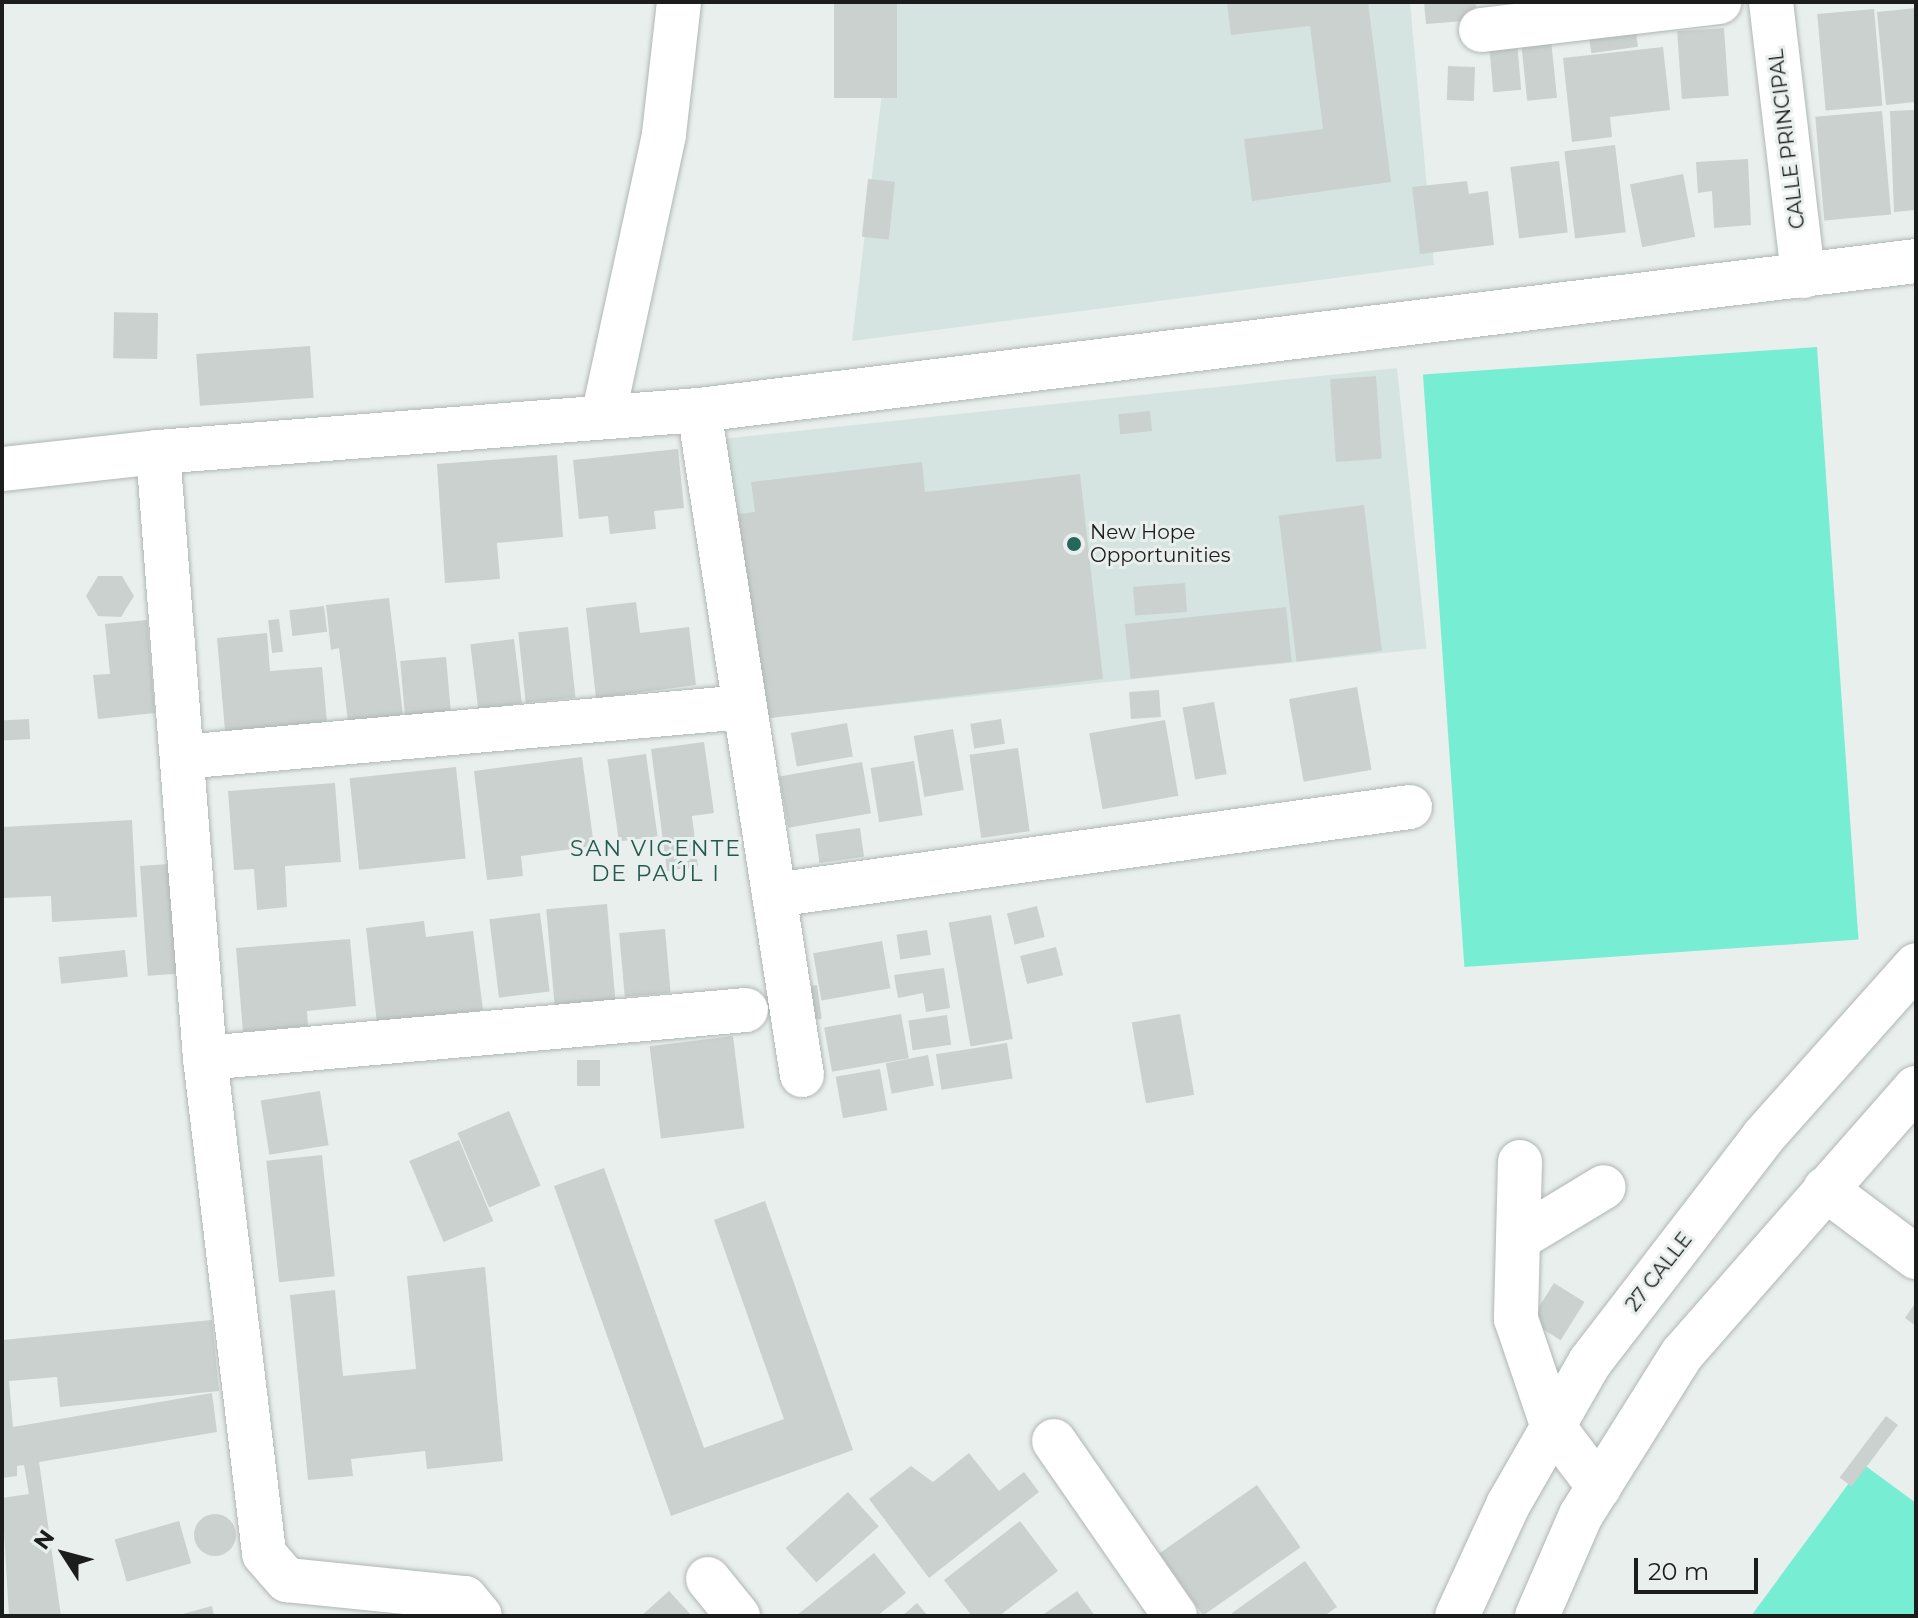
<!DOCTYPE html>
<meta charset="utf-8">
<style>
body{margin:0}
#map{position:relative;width:1918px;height:1618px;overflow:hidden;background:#e9efed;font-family:Montserrat,sans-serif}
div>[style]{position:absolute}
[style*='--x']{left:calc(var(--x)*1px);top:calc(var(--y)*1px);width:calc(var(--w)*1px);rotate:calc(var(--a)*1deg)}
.built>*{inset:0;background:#d5e4e0;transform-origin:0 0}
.green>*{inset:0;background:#77edd4;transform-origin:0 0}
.building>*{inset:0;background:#cbd1cf;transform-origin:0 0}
.round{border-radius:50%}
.roads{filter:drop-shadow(0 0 2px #b0b6b4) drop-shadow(0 0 2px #b0b6b4)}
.minor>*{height:44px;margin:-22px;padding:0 22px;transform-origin:22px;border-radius:22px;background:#fff}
.dots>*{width:22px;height:22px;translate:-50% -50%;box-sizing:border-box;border:4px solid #e9efed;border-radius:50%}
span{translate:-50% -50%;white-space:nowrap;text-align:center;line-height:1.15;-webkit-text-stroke:6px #e9efed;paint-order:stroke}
.street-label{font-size:20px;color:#1b1d1c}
.poi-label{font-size:20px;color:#1b1d1c}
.left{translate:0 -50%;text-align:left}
.neighbourhood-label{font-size:22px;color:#23594e;letter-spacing:2px}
.frame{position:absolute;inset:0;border:4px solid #1b1d1c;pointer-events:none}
.north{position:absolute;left:24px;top:1514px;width:80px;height:80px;-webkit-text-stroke:6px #e9efed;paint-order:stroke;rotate:306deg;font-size:22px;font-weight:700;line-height:32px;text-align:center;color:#1b1d1c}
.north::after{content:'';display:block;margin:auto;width:28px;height:36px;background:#1b1d1c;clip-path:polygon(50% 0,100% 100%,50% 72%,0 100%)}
.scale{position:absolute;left:1634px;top:1558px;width:124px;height:36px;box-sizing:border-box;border:4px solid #1b1d1c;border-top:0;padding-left:10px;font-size:24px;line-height:28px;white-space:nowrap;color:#1b1d1c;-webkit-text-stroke:6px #e9efed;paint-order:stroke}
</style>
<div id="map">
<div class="built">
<i style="clip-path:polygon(893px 2px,1410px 2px,1434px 265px,852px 341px)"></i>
<i style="left:1397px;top:368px;width:282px;height:684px;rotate:84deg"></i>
</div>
<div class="green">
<i style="left:1817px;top:347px;width:594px;height:395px;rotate:86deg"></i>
<i style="clip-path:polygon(1863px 1464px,1916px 1503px,1916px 1616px,1751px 1616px)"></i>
</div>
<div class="building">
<i style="left:834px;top:2px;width:63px;height:96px"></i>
<i style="clip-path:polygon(1227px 2px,1368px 2px,1391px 182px,1252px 201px,1244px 139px,1323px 129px,1310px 26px,1231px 35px)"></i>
<i style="clip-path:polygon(1424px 2px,1476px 2px,1477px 20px,1426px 24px)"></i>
<i style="clip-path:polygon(1916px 8px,1916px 102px,1886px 105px,1877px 12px)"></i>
<i style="left:1874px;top:9px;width:97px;height:57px;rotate:85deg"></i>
<i style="left:1635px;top:26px;width:21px;height:47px;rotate:82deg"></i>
<i style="left:1724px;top:28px;width:68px;height:47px;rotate:86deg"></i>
<i style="left:1551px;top:40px;width:58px;height:30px;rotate:84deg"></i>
<i style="left:1517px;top:42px;width:48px;height:28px;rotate:85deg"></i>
<i style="clip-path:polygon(1663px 47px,1670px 110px,1610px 117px,1612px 137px,1572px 142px,1563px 58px)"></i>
<i style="left:1448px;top:66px;width:27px;height:34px;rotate:2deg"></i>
<i style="clip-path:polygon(1916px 110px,1916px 210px,1894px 212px,1890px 111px)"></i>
<i style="left:1882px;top:111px;width:104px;height:67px;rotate:85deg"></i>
<i style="left:1615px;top:145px;width:88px;height:51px;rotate:83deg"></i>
<i style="clip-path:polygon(1748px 159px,1751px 225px,1714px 228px,1712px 191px,1698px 193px,1696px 162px)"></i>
<i style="left:1559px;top:161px;width:72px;height:49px;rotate:83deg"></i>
<i style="left:1683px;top:174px;width:64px;height:54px;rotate:79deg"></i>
<i style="left:868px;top:179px;width:27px;height:58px;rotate:6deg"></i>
<i style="clip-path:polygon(1467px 181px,1469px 194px,1488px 191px,1494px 245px,1420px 254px,1412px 187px)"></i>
<i style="left:158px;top:313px;width:46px;height:44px;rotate:91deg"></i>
<i style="left:310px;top:346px;width:52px;height:114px;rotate:86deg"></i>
<i style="left:1376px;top:376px;width:83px;height:46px;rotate:86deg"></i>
<i style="left:1150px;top:411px;width:20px;height:32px;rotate:84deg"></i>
<i style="clip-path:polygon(678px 449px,684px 508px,654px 511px,656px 529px,610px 534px,608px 516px,579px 519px,573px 460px)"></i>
<i style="clip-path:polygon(557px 455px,563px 537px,497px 543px,500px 579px,445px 583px,437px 464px)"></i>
<i style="clip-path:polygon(922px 462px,925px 492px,1080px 474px,1103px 679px,762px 719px,738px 514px,755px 512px,751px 482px)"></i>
<i style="left:1364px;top:505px;width:147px;height:86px;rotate:83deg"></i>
<i style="clip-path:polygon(98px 576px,122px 576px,134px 596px,121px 617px,98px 616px,86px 596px)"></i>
<i style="left:1185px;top:583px;width:29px;height:52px;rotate:86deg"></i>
<i style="clip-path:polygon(389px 598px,403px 715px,348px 722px,339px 648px,331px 650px,326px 605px)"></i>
<i style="clip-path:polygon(636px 602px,640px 633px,689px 627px,696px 685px,596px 698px,586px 608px)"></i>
<i style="left:324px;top:606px;width:26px;height:35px;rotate:83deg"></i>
<i style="left:1286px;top:607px;width:55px;height:162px;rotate:84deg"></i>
<i style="left:279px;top:619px;width:33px;height:11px;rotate:83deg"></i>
<i style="clip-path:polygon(147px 620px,155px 713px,98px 719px,93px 675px,110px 674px,105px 624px)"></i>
<i style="left:568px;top:627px;width:71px;height:50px;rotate:84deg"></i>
<i style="clip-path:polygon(267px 633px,270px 671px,322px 667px,327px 722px,225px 731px,217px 638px)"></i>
<i style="left:514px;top:639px;width:65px;height:44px;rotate:83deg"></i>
<i style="left:446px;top:657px;width:56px;height:46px;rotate:85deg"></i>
<i style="left:1357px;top:687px;width:84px;height:69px;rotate:80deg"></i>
<i style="left:1159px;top:690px;width:27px;height:30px;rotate:86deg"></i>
<i style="left:1214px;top:702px;width:73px;height:32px;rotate:80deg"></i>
<i style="left:29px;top:719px;width:20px;height:27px;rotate:87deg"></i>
<i style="left:1001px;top:719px;width:25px;height:31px;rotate:81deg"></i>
<i style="left:1165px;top:720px;width:77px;height:77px;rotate:80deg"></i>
<i style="left:847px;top:723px;width:34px;height:57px;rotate:80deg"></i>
<i style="left:953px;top:729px;width:62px;height:40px;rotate:80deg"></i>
<i style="clip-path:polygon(704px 742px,714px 813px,692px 816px,698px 866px,667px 871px,651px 749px)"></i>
<i style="left:1018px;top:748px;width:84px;height:49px;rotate:82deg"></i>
<i style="left:646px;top:754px;width:83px;height:39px;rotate:82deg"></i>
<i style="clip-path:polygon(582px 757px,594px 846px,521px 856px,523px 876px,487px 880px,474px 771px)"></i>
<i style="left:914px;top:761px;width:55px;height:44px;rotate:81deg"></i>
<i style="left:862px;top:762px;width:52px;height:84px;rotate:80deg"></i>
<i style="left:456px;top:767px;width:92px;height:107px;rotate:84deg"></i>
<i style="clip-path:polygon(335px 783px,341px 862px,285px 866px,287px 907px,257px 910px,254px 869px,234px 870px,228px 791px)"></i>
<i style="clip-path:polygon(132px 820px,137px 917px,52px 922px,51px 896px,2px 898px,2px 827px)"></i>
<i style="left:860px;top:828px;width:29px;height:45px;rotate:82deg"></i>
<i style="left:169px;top:864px;width:110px;height:29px;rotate:86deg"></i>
<i style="left:607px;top:904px;width:98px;height:61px;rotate:85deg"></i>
<i style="left:1037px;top:906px;width:32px;height:31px;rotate:76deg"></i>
<i style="left:540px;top:913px;width:79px;height:51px;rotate:83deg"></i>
<i style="left:991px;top:915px;width:126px;height:43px;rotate:80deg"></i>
<i style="clip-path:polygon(424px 921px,426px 937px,473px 931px,483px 1010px,377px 1023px,366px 928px)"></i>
<i style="left:665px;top:929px;width:64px;height:46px;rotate:85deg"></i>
<i style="left:927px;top:930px;width:25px;height:31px;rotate:81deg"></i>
<i style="clip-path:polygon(350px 939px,356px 1006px,307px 1011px,308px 1026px,243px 1032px,236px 948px)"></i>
<i style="left:882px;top:941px;width:48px;height:70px;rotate:80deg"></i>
<i style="left:1056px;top:947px;width:29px;height:37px;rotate:76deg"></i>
<i style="left:125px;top:950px;width:27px;height:67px;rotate:84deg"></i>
<i style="clip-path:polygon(944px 968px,950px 1008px,926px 1012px,923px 993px,898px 998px,894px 975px)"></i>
<i style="left:817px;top:985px;width:34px;height:27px;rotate:82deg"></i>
<i style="left:901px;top:1014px;width:45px;height:78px;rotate:80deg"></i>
<i style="left:1180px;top:1014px;width:82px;height:49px;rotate:80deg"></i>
<i style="left:947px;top:1015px;width:30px;height:39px;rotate:82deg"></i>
<i style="left:733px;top:1036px;width:93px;height:84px;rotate:83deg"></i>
<i style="left:1007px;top:1043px;width:36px;height:72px;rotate:81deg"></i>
<i style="left:928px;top:1055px;width:31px;height:43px;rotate:79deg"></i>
<i style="left:600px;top:1060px;width:26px;height:23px;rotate:90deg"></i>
<i style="left:880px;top:1069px;width:42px;height:45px;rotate:80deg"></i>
<i style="left:320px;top:1091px;width:55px;height:60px;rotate:81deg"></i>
<i style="left:509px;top:1111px;width:81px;height:56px;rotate:67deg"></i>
<i style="left:459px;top:1140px;width:88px;height:54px;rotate:67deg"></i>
<i style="left:322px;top:1155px;width:122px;height:56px;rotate:84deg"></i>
<i style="clip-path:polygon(604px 1168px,704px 1448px,784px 1419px,714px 1220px,765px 1201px,853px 1450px,671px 1516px,554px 1186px)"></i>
<i style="clip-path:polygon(485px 1267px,503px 1461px,427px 1469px,425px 1451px,351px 1459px,353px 1476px,308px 1480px,290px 1295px,335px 1290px,343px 1376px,416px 1369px,407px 1276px)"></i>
<i style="left:1554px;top:1283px;width:36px;height:45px;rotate:32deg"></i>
<i style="clip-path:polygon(1916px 1302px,1916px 1326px,1905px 1318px)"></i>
<i style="clip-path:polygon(212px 1320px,219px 1391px,60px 1407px,57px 1377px,9px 1381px,13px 1427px,212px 1393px,217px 1432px,39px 1462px,61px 1616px,9px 1616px,2px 1498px,29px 1494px,24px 1465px,17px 1466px,17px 1476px,2px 1478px,2px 1340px)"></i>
<i style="left:1886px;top:1416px;width:15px;height:77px;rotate:37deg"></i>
<i style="clip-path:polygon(969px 1453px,999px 1491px,1024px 1472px,1039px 1492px,929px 1578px,869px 1499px,911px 1466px,933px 1482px)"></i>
<i style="left:1257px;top:1485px;width:76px;height:119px;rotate:55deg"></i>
<i style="left:848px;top:1492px;width:46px;height:84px;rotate:48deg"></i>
<i class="round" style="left:194px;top:1514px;width:42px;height:42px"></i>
<i style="left:179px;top:1521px;width:44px;height:67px;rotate:74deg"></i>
<i style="clip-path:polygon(1020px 1521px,1058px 1571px,999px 1616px,972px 1616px,944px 1580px)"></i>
<i style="clip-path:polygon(874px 1553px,906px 1593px,877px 1616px,796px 1616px)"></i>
<i style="clip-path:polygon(1305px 1561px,1337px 1607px,1324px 1616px,1235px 1616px,1232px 1613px)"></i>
<i style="clip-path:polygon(669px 1591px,692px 1616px,641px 1616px)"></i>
<i style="clip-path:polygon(1077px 1591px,1095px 1616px,1041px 1616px)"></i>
<i style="clip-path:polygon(917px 1603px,928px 1616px,902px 1616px)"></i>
<i style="clip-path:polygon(212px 1606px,214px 1616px,179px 1616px,179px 1615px)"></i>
</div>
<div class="roads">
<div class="minor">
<i style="--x:1771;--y:2;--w:276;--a:83.3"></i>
<i style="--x:1481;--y:30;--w:240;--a:-6.7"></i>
<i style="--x:699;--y:410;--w:673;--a:81.2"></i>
<i style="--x:603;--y:417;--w:289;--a:-77.8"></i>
<i style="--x:664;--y:134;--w:133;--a:-83.5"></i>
<i style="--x:158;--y:452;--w:608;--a:85.57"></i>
<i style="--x:205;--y:1058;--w:499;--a:83.2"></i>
<i style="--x:264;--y:1554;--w:35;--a:49"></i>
<i style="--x:287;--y:1580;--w:179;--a:5.8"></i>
<i style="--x:465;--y:1598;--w:23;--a:50"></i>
<i style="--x:2;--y:469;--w:157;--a:-6.2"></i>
<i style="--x:158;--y:452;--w:543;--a:-4.44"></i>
<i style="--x:699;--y:410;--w:1226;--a:-6.98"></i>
<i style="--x:182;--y:757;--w:565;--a:-5.08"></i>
<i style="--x:774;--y:895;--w:642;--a:-7.88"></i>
<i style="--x:205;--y:1058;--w:543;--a:-5.07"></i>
<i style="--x:1520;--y:1162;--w:157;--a:91.5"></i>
<i style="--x:1516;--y:1319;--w:112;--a:71.2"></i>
<i style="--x:1552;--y:1425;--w:78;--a:52.8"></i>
<i style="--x:1825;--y:1189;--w:114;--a:36.8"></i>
<i style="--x:1518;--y:1239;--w:100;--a:-31.2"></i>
<i style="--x:1054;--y:1441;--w:213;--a:55.3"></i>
<i style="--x:708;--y:1579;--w:48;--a:51"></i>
<i style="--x:1457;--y:1616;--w:122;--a:-65.3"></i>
<i style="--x:1508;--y:1505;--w:165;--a:-60.2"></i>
<i style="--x:1590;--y:1362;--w:284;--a:-52.4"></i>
<i style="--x:1763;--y:1137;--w:230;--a:-48.3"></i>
<i style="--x:1537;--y:1616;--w:110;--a:-66.5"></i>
<i style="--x:1581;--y:1515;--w:190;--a:-57.9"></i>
<i style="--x:1682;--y:1354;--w:354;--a:-48.7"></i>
</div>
</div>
<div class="dots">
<i style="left:1074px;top:544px;background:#23685a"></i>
</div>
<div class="street-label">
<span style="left:1787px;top:139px;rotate:-97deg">CALLE PRINCIPAL</span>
<span style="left:1659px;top:1272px;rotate:-52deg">27 CALLE</span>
</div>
<div class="poi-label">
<span class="left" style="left:1090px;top:544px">New Hope<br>Opportunities</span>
</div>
<div class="neighbourhood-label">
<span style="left:656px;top:861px">SAN VICENTE<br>DE PAÚL I</span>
</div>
<div class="frame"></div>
<div class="north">N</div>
<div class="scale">20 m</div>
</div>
